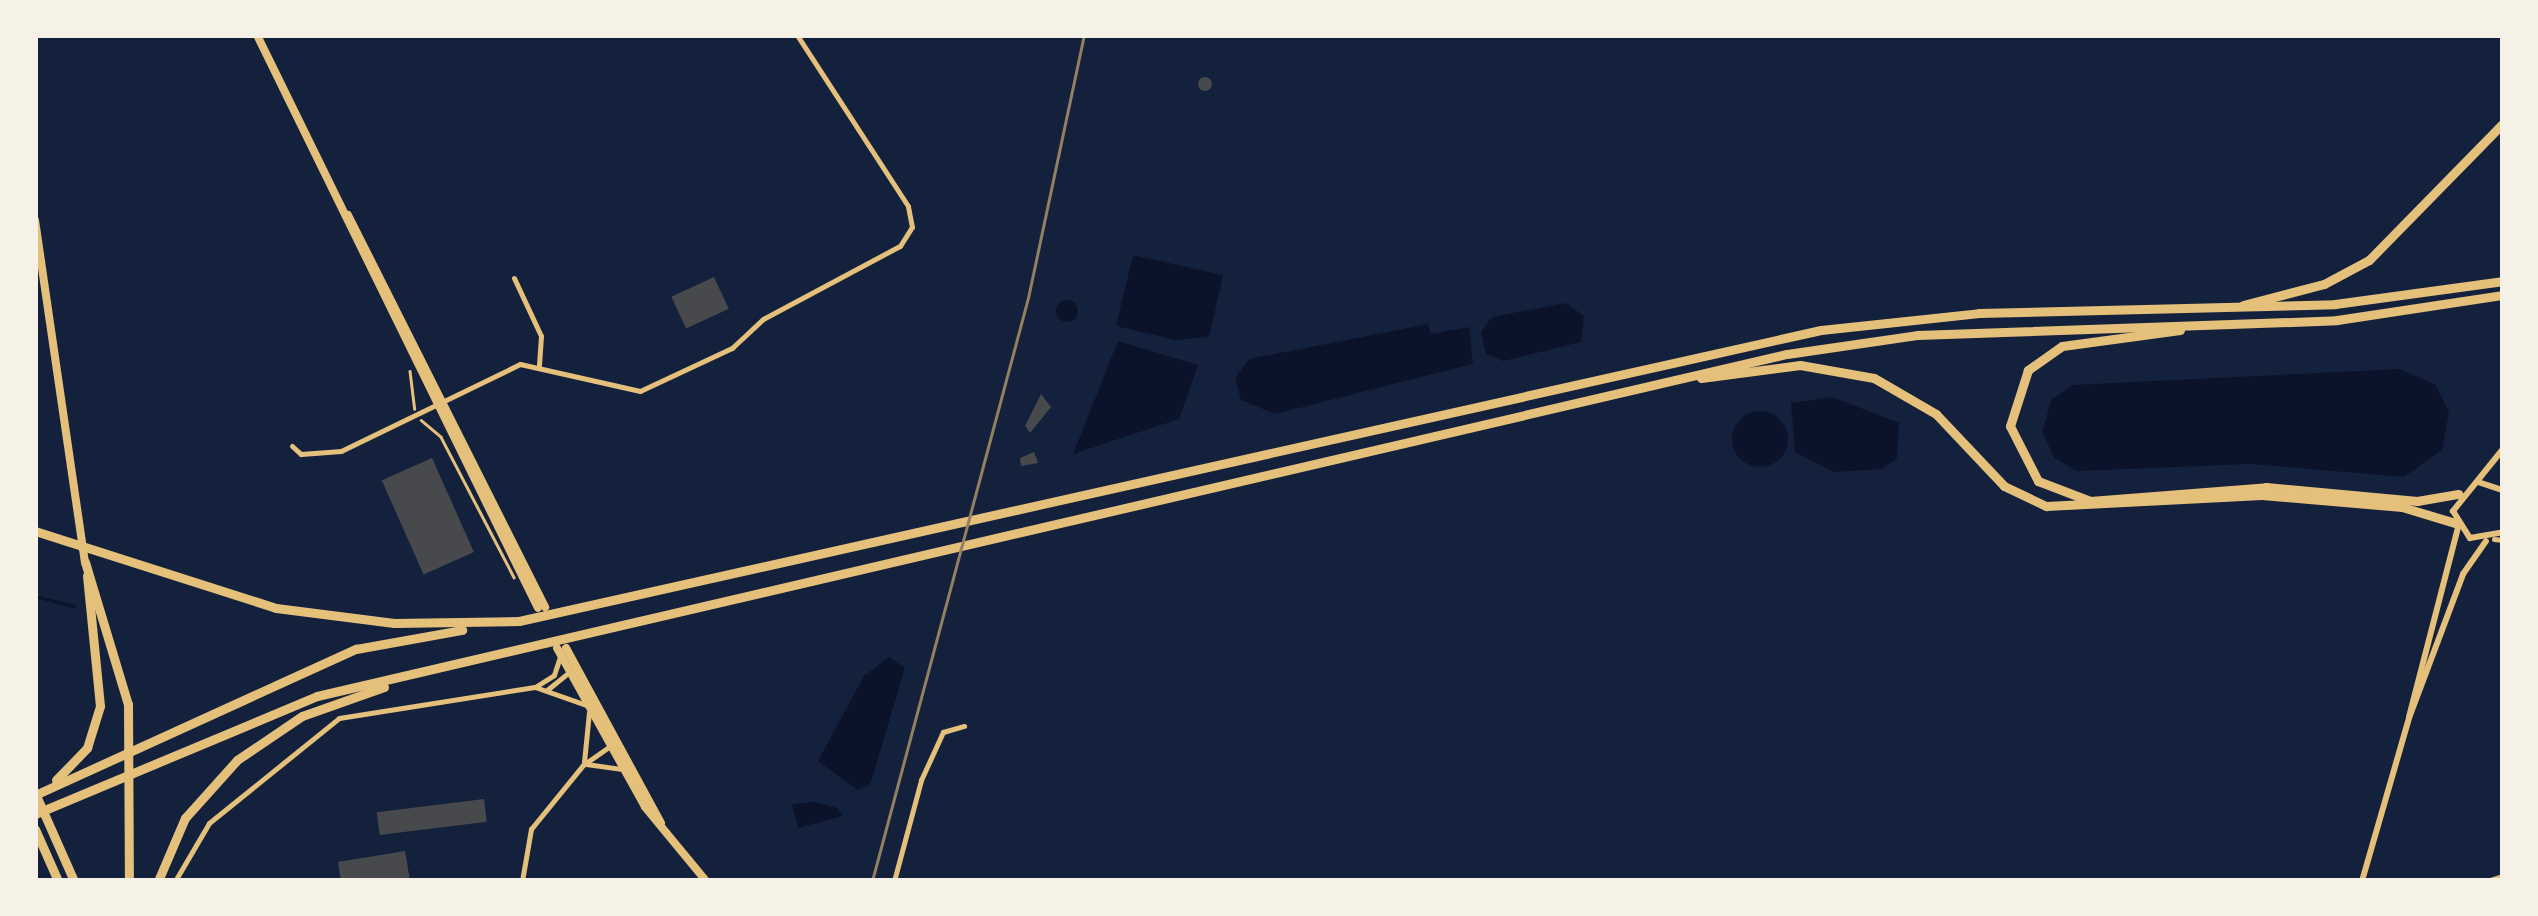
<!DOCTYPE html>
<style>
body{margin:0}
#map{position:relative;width:2538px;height:916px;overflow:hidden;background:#14213d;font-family:Signika,sans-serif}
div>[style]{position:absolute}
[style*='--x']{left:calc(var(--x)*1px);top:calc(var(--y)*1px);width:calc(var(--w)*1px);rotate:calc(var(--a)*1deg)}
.water>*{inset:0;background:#0b132b}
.round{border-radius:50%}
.stream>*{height:2.5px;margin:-1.25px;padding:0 1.25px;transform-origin:1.25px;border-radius:1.25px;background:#0b132b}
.building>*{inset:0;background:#48494c;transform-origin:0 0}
.path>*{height:2.5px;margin:-1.25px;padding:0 1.25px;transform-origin:1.25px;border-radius:1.25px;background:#e5c07b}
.minor>*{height:5px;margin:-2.5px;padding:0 2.5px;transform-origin:2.5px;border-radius:2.5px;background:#e5c07b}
.tertiary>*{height:6px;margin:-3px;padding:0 3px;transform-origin:3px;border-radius:3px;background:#e5c07b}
.secondary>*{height:8px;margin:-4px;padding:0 4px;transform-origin:4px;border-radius:4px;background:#e5c07b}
.primary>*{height:8px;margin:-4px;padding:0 4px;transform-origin:4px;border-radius:4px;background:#e5c07b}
.trunk>*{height:9px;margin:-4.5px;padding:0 4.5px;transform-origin:4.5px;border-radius:4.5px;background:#e5c07b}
.rail>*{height:2.5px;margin:-1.25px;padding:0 1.25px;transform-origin:1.25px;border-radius:1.25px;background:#918062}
span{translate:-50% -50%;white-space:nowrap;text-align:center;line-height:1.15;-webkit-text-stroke:10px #f6f1e7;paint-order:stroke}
.frame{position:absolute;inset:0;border:38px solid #f6f1e7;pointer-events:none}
</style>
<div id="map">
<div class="water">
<i style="clip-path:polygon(1133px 255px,1223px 275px,1209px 337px,1175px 340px,1116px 326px)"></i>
<i class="round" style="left:1056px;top:300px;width:22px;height:22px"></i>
<i style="clip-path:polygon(1566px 303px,1584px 316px,1581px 342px,1503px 361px,1486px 354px,1481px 332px,1492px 317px)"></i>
<i style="clip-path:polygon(1428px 324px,1431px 334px,1469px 327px,1473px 364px,1275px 414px,1241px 400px,1235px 378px,1249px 359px)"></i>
<i style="clip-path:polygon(1118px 341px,1198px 365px,1179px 419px,1073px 454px)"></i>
<i style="clip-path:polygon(2400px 369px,2436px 385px,2449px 413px,2442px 450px,2404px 477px,2251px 464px,2077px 471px,2054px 458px,2042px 431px,2052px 399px,2072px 385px)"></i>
<i style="clip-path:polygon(1832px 397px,1899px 423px,1897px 458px,1882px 469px,1834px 472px,1795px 452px,1791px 403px)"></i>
<i class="round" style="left:1732px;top:411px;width:56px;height:56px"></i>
<i style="clip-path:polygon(889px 657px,905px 668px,870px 785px,857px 790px,818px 761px,864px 676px)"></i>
<i style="clip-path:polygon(815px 802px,837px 808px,843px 816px,798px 828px,792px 804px)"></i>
</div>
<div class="stream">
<i style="--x:35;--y:596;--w:40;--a:14.4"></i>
</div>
<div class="building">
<i class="round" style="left:1198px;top:77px;width:14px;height:14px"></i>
<i style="left:714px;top:277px;width:35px;height:47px;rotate:65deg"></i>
<i style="clip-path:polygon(1041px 394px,1051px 407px,1030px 433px,1025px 426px)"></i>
<i style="clip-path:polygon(1034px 452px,1038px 463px,1021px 466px,1020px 458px)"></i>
<i style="left:432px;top:458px;width:103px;height:55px;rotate:66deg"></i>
<i style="left:484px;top:799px;width:23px;height:108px;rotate:83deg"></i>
<i style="clip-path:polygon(405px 851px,410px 881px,341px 881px,338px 862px)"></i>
</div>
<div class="path">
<i style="--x:410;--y:371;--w:38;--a:83"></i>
<i style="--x:421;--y:420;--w:26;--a:40"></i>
<i style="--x:441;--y:437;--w:158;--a:62.5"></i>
<i style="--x:2484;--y:881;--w:20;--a:-18"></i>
</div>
<div class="minor">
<i style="--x:514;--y:278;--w:64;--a:65"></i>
<i style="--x:541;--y:336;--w:30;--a:94"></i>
<i style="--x:292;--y:446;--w:12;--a:42"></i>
<i style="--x:301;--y:454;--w:40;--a:-4.3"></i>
<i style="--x:341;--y:451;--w:199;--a:-25.9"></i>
<i style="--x:520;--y:364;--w:123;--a:12.7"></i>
<i style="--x:640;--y:391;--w:102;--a:-25.1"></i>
<i style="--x:732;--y:348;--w:42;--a:-43.1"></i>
<i style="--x:763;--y:319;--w:155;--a:-28.1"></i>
<i style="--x:900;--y:246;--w:22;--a:-58"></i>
<i style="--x:912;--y:227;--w:21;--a:-101"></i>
<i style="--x:908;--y:206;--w:204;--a:-123"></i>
<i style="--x:2494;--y:539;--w:9;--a:6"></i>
<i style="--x:535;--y:687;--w:22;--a:-32"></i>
<i style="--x:554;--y:675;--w:19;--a:-72"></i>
<i style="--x:547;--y:690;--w:28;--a:-39"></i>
<i style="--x:584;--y:762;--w:50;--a:-84.3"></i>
<i style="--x:586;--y:764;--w:35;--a:8"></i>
<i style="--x:175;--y:881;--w:67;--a:-59.6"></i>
<i style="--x:209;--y:823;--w:167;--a:-38.9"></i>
<i style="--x:339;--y:718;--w:198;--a:-9"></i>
<i style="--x:535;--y:687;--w:54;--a:19.4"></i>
<i style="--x:522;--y:881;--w:53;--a:-80.2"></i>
<i style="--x:531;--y:829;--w:82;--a:-50.9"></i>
<i style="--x:583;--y:765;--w:37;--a:-35"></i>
<i style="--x:894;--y:881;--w:105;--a:-75"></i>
<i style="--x:921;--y:780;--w:53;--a:-65.4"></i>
<i style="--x:943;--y:732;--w:22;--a:-16"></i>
</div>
<div class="tertiary">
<i style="--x:2503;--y:449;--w:80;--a:128.9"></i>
<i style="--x:2453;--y:511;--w:32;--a:58"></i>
<i style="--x:2470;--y:538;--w:34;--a:-10"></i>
<i style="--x:2478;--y:482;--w:26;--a:18"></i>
<i style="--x:2409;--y:717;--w:196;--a:-75.5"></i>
<i style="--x:2362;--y:881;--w:170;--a:-73.9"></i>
<i style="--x:2409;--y:718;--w:154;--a:-69.4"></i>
<i style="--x:2463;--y:574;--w:40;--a:-55.1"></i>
</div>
<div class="secondary">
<i style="--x:35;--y:220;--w:346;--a:81.7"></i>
</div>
<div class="primary">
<i style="--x:257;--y:35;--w:638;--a:63.88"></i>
<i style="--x:348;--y:215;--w:439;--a:63.3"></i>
<i style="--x:557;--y:648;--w:182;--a:61"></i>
<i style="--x:645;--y:807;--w:96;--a:50.5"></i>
<i style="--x:566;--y:648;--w:199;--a:61.5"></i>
</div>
<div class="trunk">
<i style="--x:2243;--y:305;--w:84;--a:-14.5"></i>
<i style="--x:2324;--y:284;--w:51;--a:-28.1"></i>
<i style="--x:2369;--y:260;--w:192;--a:-45.6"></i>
<i style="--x:2180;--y:330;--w:119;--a:172.3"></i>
<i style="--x:2062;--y:346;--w:42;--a:144.8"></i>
<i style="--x:2028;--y:370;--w:59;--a:107.8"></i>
<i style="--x:2010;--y:426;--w:62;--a:63"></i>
<i style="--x:2038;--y:481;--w:56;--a:21"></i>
<i style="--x:2090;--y:501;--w:177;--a:-4.5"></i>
<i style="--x:2266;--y:487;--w:152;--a:5.3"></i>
<i style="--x:2417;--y:501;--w:42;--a:-9.7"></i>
<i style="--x:1701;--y:378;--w:100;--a:-7.5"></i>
<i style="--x:1800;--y:365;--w:75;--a:10"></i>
<i style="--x:1874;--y:378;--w:72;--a:30.1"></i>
<i style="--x:1936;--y:414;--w:99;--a:46.6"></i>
<i style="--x:2004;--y:486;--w:47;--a:25.5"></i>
<i style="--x:2046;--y:506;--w:216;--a:-2.9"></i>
<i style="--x:2262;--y:495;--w:141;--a:4.9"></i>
<i style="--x:2402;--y:507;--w:55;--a:16.8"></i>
<i style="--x:35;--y:531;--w:253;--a:17.7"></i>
<i style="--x:276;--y:608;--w:119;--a:7.2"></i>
<i style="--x:394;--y:623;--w:125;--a:-0.9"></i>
<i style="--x:519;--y:621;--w:1334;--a:-12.6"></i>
<i style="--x:1821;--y:330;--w:159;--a:-6.1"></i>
<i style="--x:1979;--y:313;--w:356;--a:-1.4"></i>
<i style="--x:2335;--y:304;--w:170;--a:-7.8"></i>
<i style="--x:85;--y:562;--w:148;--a:73.2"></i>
<i style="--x:128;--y:704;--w:177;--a:89.7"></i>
<i style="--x:56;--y:780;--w:45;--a:-45.9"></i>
<i style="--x:87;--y:748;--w:44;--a:-72.8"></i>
<i style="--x:100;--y:706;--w:131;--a:-95.7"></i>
<i style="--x:35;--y:793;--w:96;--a:66.1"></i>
<i style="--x:35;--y:795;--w:353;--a:-24.5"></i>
<i style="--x:356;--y:649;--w:108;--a:-10.2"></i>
<i style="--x:35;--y:814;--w:306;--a:-22.7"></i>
<i style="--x:317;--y:696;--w:1509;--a:-13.1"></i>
<i style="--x:1787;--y:354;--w:131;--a:-8.3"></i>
<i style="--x:1917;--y:335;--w:420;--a:-2"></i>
<i style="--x:2337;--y:320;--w:168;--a:-8.6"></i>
<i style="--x:35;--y:829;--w:57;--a:66.1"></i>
<i style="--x:158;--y:881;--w:69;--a:-66.8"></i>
<i style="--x:185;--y:818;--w:78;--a:-48.1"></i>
<i style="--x:237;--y:760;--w:78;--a:-34.1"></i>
<i style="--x:302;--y:716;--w:87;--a:-19.5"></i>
</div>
<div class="rail">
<i style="--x:872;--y:881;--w:604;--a:-75.02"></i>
<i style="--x:1028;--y:298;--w:269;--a:-78"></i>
</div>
<div class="frame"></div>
</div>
